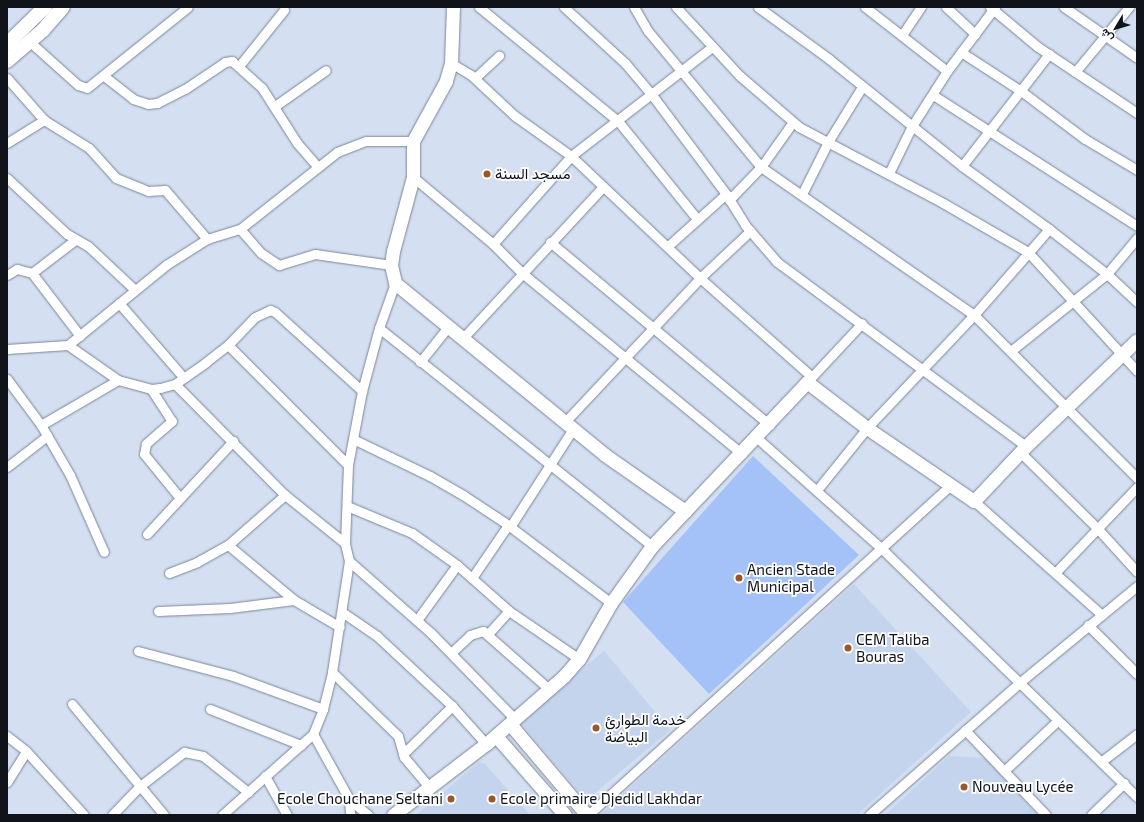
<!DOCTYPE html>
<meta charset="utf-8">
<style>
body{margin:0}
#map{position:relative;width:1144px;height:822px;overflow:hidden;background:#d4dff2;font-family:"Exo 2",Vazirmatn,sans-serif}
div>[style]{position:absolute}
[style*='--x']{left:calc(var(--x)*1px);top:calc(var(--y)*1px);width:calc(var(--w)*1px);rotate:calc(var(--a)*1deg)}
.built>*{inset:0;background:#c5d4ed;transform-origin:0 0}
.green>*{inset:0;background:#a4c2f8}
.roads{filter:drop-shadow(0 0 1px #7c8697) drop-shadow(0 0 1px #7c8697)}
.street>*{height:9px;margin:-4.5px;padding:0 4.5px;transform-origin:4.5px;border-radius:4.5px;background:#fff}
.secondary>*{height:13px;margin:-6.5px;padding:0 6.5px;transform-origin:6.5px;border-radius:6.5px;background:#fff}
.primary>*{height:14px;margin:-7px;padding:0 7px;transform-origin:7px;border-radius:7px;background:#fff}
.dots>*{width:11px;height:11px;translate:-50% -50%;box-sizing:border-box;border:2px solid #fff;border-radius:50%}
span{translate:-50% -50%;white-space:nowrap;text-align:center;line-height:1.15;-webkit-text-stroke:3.5px #fff;paint-order:stroke}
.poi-label{font-size:15px;color:#10141a}
.left{translate:0 -50%;text-align:left}
.right{translate:-100% -50%;text-align:right}
.frame{position:absolute;inset:0;border:8px solid #10141a;pointer-events:none}
.north{position:absolute;left:1096px;top:8px;width:40px;height:40px;-webkit-text-stroke:3px #fff;paint-order:stroke;rotate:232deg;font-size:11px;font-weight:700;line-height:16px;text-align:center;color:#10141a}
.north::after{content:'';display:block;margin:auto;width:14px;height:18px;background:#10141a;clip-path:polygon(50% 0,100% 100%,50% 72%,0 100%)}
</style>
<div id="map">
<div class="built">
<i style="clip-path:polygon(854px 584px,971px 712px,857px 815px,600px 815px)"></i>
<i style="left:604px;top:651px;width:103px;height:110px;rotate:50deg"></i>
<i style="clip-path:polygon(949px 756px,986px 758px,1037px 815px,885px 815px)"></i>
<i style="clip-path:polygon(479px 762px,485px 764px,530px 815px,416px 815px)"></i>
</div>
<div class="green">
<i style="clip-path:polygon(753px 456px,859px 555px,709px 694px,623px 602px)"></i>
</div>
<div class="roads">
<div class="street">
<i style="--x:479;--y:7;--w:180;--a:39.4"></i>
<i style="--x:618;--y:121;--w:126;--a:51.1"></i>
<i style="--x:564;--y:7;--w:83;--a:42.6"></i>
<i style="--x:625;--y:63;--w:42;--a:49.8"></i>
<i style="--x:652;--y:95;--w:124;--a:53.2"></i>
<i style="--x:726;--y:194;--w:36;--a:58"></i>
<i style="--x:745;--y:225;--w:49;--a:49.1"></i>
<i style="--x:777;--y:262;--w:310;--a:36.5"></i>
<i style="--x:634;--y:7;--w:28;--a:60"></i>
<i style="--x:648;--y:31;--w:177;--a:50.3"></i>
<i style="--x:761;--y:167;--w:259;--a:34.8"></i>
<i style="--x:974;--y:315;--w:231;--a:45"></i>
<i style="--x:676;--y:7;--w:94;--a:47.2"></i>
<i style="--x:740;--y:76;--w:78;--a:40.8"></i>
<i style="--x:799;--y:127;--w:163;--a:27.8"></i>
<i style="--x:943;--y:203;--w:98;--a:30"></i>
<i style="--x:1028;--y:252;--w:161;--a:47.5"></i>
<i style="--x:758;--y:7;--w:88;--a:36.2"></i>
<i style="--x:829;--y:59;--w:171;--a:38.8"></i>
<i style="--x:962;--y:166;--w:107;--a:35.9"></i>
<i style="--x:1049;--y:229;--w:73;--a:37.8"></i>
<i style="--x:1107;--y:274;--w:41;--a:43"></i>
<i style="--x:865;--y:7;--w:104;--a:38"></i>
<i style="--x:946;--y:7;--w:40;--a:43"></i>
<i style="--x:990;--y:7;--w:62;--a:39.8"></i>
<i style="--x:1038;--y:47;--w:119;--a:33.7"></i>
<i style="--x:1064;--y:7;--w:89;--a:34.9"></i>
<i style="--x:902;--y:35;--w:34;--a:-56"></i>
<i style="--x:30;--y:42;--w:64;--a:41.9"></i>
<i style="--x:78;--y:85;--w:9;--a:18"></i>
<i style="--x:87;--y:88;--w:129;--a:-38.7"></i>
<i style="--x:961;--y:52;--w:72;--a:33"></i>
<i style="--x:1021;--y:91;--w:80;--a:36.9"></i>
<i style="--x:1085;--y:139;--w:61;--a:30.8"></i>
<i style="--x:451;--y:63;--w:23;--a:31"></i>
<i style="--x:471;--y:75;--w:60;--a:43"></i>
<i style="--x:515;--y:116;--w:69;--a:35.5"></i>
<i style="--x:571;--y:156;--w:178;--a:43.4"></i>
<i style="--x:700;--y:278;--w:149;--a:41.5"></i>
<i style="--x:239;--y:66;--w:72;--a:-51.2"></i>
<i style="--x:1075;--y:72;--w:85;--a:-50.3"></i>
<i style="--x:104;--y:76;--w:37;--a:38"></i>
<i style="--x:133;--y:99;--w:16;--a:18"></i>
<i style="--x:148;--y:104;--w:9;--a:-6"></i>
<i style="--x:157;--y:103;--w:31;--a:-27"></i>
<i style="--x:185;--y:89;--w:48;--a:-34"></i>
<i style="--x:225;--y:62;--w:7;--a:-8"></i>
<i style="--x:232;--y:61;--w:40;--a:42"></i>
<i style="--x:262;--y:88;--w:65;--a:57.5"></i>
<i style="--x:297;--y:143;--w:32;--a:49"></i>
<i style="--x:7;--y:78;--w:56;--a:48.6"></i>
<i style="--x:44;--y:120;--w:53;--a:31.9"></i>
<i style="--x:89;--y:148;--w:40;--a:48"></i>
<i style="--x:116;--y:178;--w:35;--a:22"></i>
<i style="--x:148;--y:191;--w:17;--a:-3"></i>
<i style="--x:165;--y:190;--w:65;--a:49.4"></i>
<i style="--x:475;--y:78;--w:33;--a:-43"></i>
<i style="--x:933;--y:95;--w:242;--a:32.7"></i>
<i style="--x:275;--y:106;--w:62;--a:-35.2"></i>
<i style="--x:7;--y:143;--w:44;--a:-31.9"></i>
<i style="--x:962;--y:166;--w:142;--a:-52.2"></i>
<i style="--x:889;--y:173;--w:52;--a:-63.9"></i>
<i style="--x:912;--y:126;--w:65;--a:-57.5"></i>
<i style="--x:947;--y:71;--w:80;--a:-53.1"></i>
<i style="--x:413;--y:177;--w:104;--a:39.9"></i>
<i style="--x:493;--y:244;--w:41;--a:45"></i>
<i style="--x:522;--y:273;--w:285;--a:39.4"></i>
<i style="--x:7;--y:178;--w:82;--a:43"></i>
<i style="--x:67;--y:234;--w:24;--a:30"></i>
<i style="--x:88;--y:246;--w:64;--a:43.1"></i>
<i style="--x:802;--y:194;--w:58;--a:-63.4"></i>
<i style="--x:828;--y:142;--w:65;--a:-58.3"></i>
<i style="--x:729;--y:200;--w:46;--a:-45.9"></i>
<i style="--x:761;--y:167;--w:55;--a:-54.6"></i>
<i style="--x:240;--y:229;--w:32;--a:49"></i>
<i style="--x:261;--y:253;--w:22;--a:34"></i>
<i style="--x:279;--y:265;--w:38;--a:-17"></i>
<i style="--x:315;--y:254;--w:77;--a:8.2"></i>
<i style="--x:550;--y:242;--w:286;--a:39.8"></i>
<i style="--x:493;--y:244;--w:118;--a:-48.4"></i>
<i style="--x:571;--y:156;--w:178;--a:-37.7"></i>
<i style="--x:668;--y:246;--w:78;--a:-41.9"></i>
<i style="--x:32;--y:273;--w:79;--a:52.7"></i>
<i style="--x:7;--y:275;--w:12;--a:-31"></i>
<i style="--x:17;--y:269;--w:16;--a:15"></i>
<i style="--x:32;--y:273;--w:54;--a:-37.5"></i>
<i style="--x:119;--y:303;--w:99;--a:49.1"></i>
<i style="--x:379;--y:328;--w:349;--a:38.6"></i>
<i style="--x:462;--y:339;--w:206;--a:-47.2"></i>
<i style="--x:68;--y:345;--w:127;--a:-39.2"></i>
<i style="--x:166;--y:265;--w:49;--a:-32.4"></i>
<i style="--x:207;--y:239;--w:34;--a:-17"></i>
<i style="--x:240;--y:229;--w:124;--a:-38.4"></i>
<i style="--x:337;--y:152;--w:31;--a:-21"></i>
<i style="--x:366;--y:141;--w:47;--a:0"></i>
<i style="--x:228;--y:345;--w:170;--a:45"></i>
<i style="--x:7;--y:349;--w:61;--a:-3.8"></i>
<i style="--x:68;--y:345;--w:61;--a:35"></i>
<i style="--x:118;--y:380;--w:34;--a:15"></i>
<i style="--x:151;--y:389;--w:9;--a:-6"></i>
<i style="--x:160;--y:388;--w:16;--a:-15"></i>
<i style="--x:175;--y:384;--w:38;--a:-35"></i>
<i style="--x:206;--y:362;--w:28;--a:-38"></i>
<i style="--x:228;--y:345;--w:39;--a:-46"></i>
<i style="--x:255;--y:317;--w:17;--a:-25"></i>
<i style="--x:270;--y:310;--w:5;--a:22"></i>
<i style="--x:275;--y:312;--w:118;--a:42.2"></i>
<i style="--x:1012;--y:350;--w:122;--a:-38.7"></i>
<i style="--x:1107;--y:274;--w:47;--a:-50.2"></i>
<i style="--x:420;--y:362;--w:45;--a:-51.3"></i>
<i style="--x:7;--y:379;--w:57;--a:53.5"></i>
<i style="--x:41;--y:425;--w:58;--a:59.9"></i>
<i style="--x:70;--y:475;--w:84;--a:66.2"></i>
<i style="--x:808;--y:381;--w:79;--a:-47"></i>
<i style="--x:175;--y:384;--w:156;--a:45.3"></i>
<i style="--x:285;--y:495;--w:77;--a:38.7"></i>
<i style="--x:151;--y:389;--w:38;--a:57"></i>
<i style="--x:172;--y:421;--w:35;--a:139"></i>
<i style="--x:146;--y:444;--w:10;--a:101"></i>
<i style="--x:144;--y:454;--w:57;--a:50.7"></i>
<i style="--x:564;--y:423;--w:199;--a:-46.8"></i>
<i style="--x:700;--y:278;--w:69;--a:-43.2"></i>
<i style="--x:41;--y:425;--w:89;--a:-30.3"></i>
<i style="--x:757;--y:438;--w:167;--a:41.6"></i>
<i style="--x:882;--y:549;--w:356;--a:44.2"></i>
<i style="--x:353;--y:439;--w:85;--a:25.7"></i>
<i style="--x:430;--y:476;--w:38;--a:30"></i>
<i style="--x:463;--y:495;--w:49;--a:33.4"></i>
<i style="--x:504;--y:522;--w:134;--a:37.1"></i>
<i style="--x:1020;--y:452;--w:108;--a:44.6"></i>
<i style="--x:1097;--y:528;--w:59;--a:47.7"></i>
<i style="--x:7;--y:467;--w:51;--a:-37.8"></i>
<i style="--x:817;--y:490;--w:80;--a:-51.1"></i>
<i style="--x:867;--y:428;--w:156;--a:-46.6"></i>
<i style="--x:974;--y:315;--w:114;--a:-48.9"></i>
<i style="--x:974;--y:501;--w:171;--a:41.7"></i>
<i style="--x:347;--y:506;--w:70;--a:22.6"></i>
<i style="--x:412;--y:533;--w:55;--a:35.4"></i>
<i style="--x:457;--y:565;--w:69;--a:41.5"></i>
<i style="--x:509;--y:611;--w:85;--a:34.4"></i>
<i style="--x:510;--y:527;--w:117;--a:-57.3"></i>
<i style="--x:147;--y:534;--w:127;--a:-47.2"></i>
<i style="--x:228;--y:545;--w:86;--a:39.8"></i>
<i style="--x:294;--y:600;--w:53;--a:30.4"></i>
<i style="--x:349;--y:561;--w:109;--a:41.3"></i>
<i style="--x:431;--y:633;--w:122;--a:45.7"></i>
<i style="--x:1056;--y:572;--w:117;--a:-46.4"></i>
<i style="--x:169;--y:573;--w:30;--a:-21"></i>
<i style="--x:197;--y:562;--w:35;--a:-29"></i>
<i style="--x:228;--y:545;--w:76;--a:-41.3"></i>
<i style="--x:472;--y:578;--w:64;--a:-55.8"></i>
<i style="--x:158;--y:611;--w:72;--a:-2.4"></i>
<i style="--x:230;--y:608;--w:64;--a:-7.1"></i>
<i style="--x:342;--y:612;--w:42;--a:34.4"></i>
<i style="--x:377;--y:636;--w:103;--a:43"></i>
<i style="--x:452;--y:706;--w:51;--a:48.2"></i>
<i style="--x:417;--y:620;--w:68;--a:-54"></i>
<i style="--x:1088;--y:625;--w:69;--a:45"></i>
<i style="--x:488;--y:634;--w:31;--a:-48"></i>
<i style="--x:138;--y:651;--w:98;--a:14.7"></i>
<i style="--x:233;--y:676;--w:96;--a:20.1"></i>
<i style="--x:452;--y:652;--w:25;--a:-43"></i>
<i style="--x:470;--y:635;--w:14;--a:-17"></i>
<i style="--x:483;--y:631;--w:88;--a:41.3"></i>
<i style="--x:332;--y:672;--w:92;--a:44.1"></i>
<i style="--x:398;--y:736;--w:22;--a:74"></i>
<i style="--x:404;--y:757;--w:40;--a:50"></i>
<i style="--x:72;--y:704;--w:144;--a:50.3"></i>
<i style="--x:210;--y:709;--w:98;--a:21.6"></i>
<i style="--x:965;--y:730;--w:117;--a:46.4"></i>
<i style="--x:313;--y:734;--w:74;--a:61"></i>
<i style="--x:349;--y:799;--w:25;--a:40"></i>
<i style="--x:7;--y:736;--w:24;--a:38"></i>
<i style="--x:26;--y:751;--w:86;--a:47.8"></i>
<i style="--x:403;--y:754;--w:69;--a:-44.4"></i>
<i style="--x:1102;--y:761;--w:44;--a:-37.6"></i>
<i style="--x:1004;--y:771;--w:73;--a:-43.3"></i>
<i style="--x:265;--y:776;--w:45;--a:60.6"></i>
<i style="--x:7;--y:782;--w:36;--a:-58"></i>
<i style="--x:349;--y:799;--w:16;--a:86"></i>
<i style="--x:112;--y:815;--w:40;--a:-46"></i>
<i style="--x:140;--y:786;--w:56;--a:-37.7"></i>
<i style="--x:184;--y:752;--w:19;--a:12"></i>
<i style="--x:203;--y:756;--w:58;--a:38.7"></i>
<i style="--x:222;--y:815;--w:122;--a:-41.7"></i>
<i style="--x:313;--y:734;--w:27;--a:-68"></i>
<i style="--x:323;--y:709;--w:38;--a:-76"></i>
<i style="--x:332;--y:672;--w:112;--a:-81.3"></i>
<i style="--x:349;--y:561;--w:18;--a:-103"></i>
<i style="--x:345;--y:543;--w:78;--a:-87.8"></i>
<i style="--x:348;--y:465;--w:75;--a:-79.3"></i>
<i style="--x:362;--y:391;--w:65;--a:-74.9"></i>
<i style="--x:379;--y:328;--w:48;--a:-70.4"></i>
<i style="--x:588;--y:815;--w:489;--a:-42.3"></i>
<i style="--x:869;--y:815;--w:200;--a:-41.3"></i>
<i style="--x:1019;--y:683;--w:153;--a:-39.4"></i>
<i style="--x:1091;--y:815;--w:46;--a:-44.1"></i>
</div>
<div class="secondary">
<i style="--x:453;--y:7;--w:56;--a:92"></i>
<i style="--x:451;--y:63;--w:19;--a:106"></i>
<i style="--x:446;--y:81;--w:68;--a:118.8"></i>
<i style="--x:413;--y:141;--w:36;--a:90"></i>
<i style="--x:413;--y:177;--w:77;--a:105.1"></i>
<i style="--x:393;--y:251;--w:14;--a:98"></i>
<i style="--x:391;--y:265;--w:18;--a:77"></i>
<i style="--x:395;--y:283;--w:271;--a:39.3"></i>
<i style="--x:605;--y:455;--w:98;--a:35"></i>
<i style="--x:510;--y:724;--w:119;--a:49.8"></i>
<i style="--x:496;--y:736;--w:105;--a:48.9"></i>
<i style="--x:393;--y:815;--w:117;--a:-37.4"></i>
<i style="--x:486;--y:744;--w:103;--a:-41.1"></i>
<i style="--x:564;--y:676;--w:23;--a:-49"></i>
<i style="--x:579;--y:659;--w:64;--a:-60.3"></i>
<i style="--x:611;--y:603;--w:70;--a:-54.3"></i>
<i style="--x:652;--y:546;--w:226;--a:-46.6"></i>
<i style="--x:807;--y:382;--w:76;--a:37.5"></i>
<i style="--x:867;--y:428;--w:130;--a:34.3"></i>
<i style="--x:974;--y:501;--w:76;--a:-46.6"></i>
<i style="--x:1026;--y:446;--w:153;--a:-43.7"></i>
</div>
<div class="primary">
<i style="--x:7;--y:44;--w:53;--a:-44.2"></i>
<i style="--x:7;--y:61;--w:48;--a:-40.7"></i>
<i style="--x:43;--y:30;--w:30;--a:-49"></i>
</div>
</div>
<div class="dots">
<i style="left:487px;top:174px;background:#9b5729"></i>
<i style="left:739px;top:578px;background:#9b5729"></i>
<i style="left:848px;top:648px;background:#9b5729"></i>
<i style="left:596px;top:728px;background:#9b5729"></i>
<i style="left:964px;top:787px;background:#9b5729"></i>
<i style="left:451px;top:799px;background:#9b5729"></i>
<i style="left:492px;top:799px;background:#9b5729"></i>
</div>
<div class="poi-label">
<span class="left" style="left:495px;top:174px">مسجد السنة</span>
<span class="left" style="left:747px;top:578px">Ancien Stade<br>Municipal</span>
<span class="left" style="left:856px;top:648px">CEM Taliba<br>Bouras</span>
<span class="left" style="left:605px;top:728px">خدمة الطوارئ<br>البياضة</span>
<span class="left" style="left:972px;top:787px">Nouveau Lycée</span>
<span class="right" style="left:443px;top:799px">Ecole Chouchane Seltani</span>
<span class="left" style="left:500px;top:799px">Ecole primaire Djedid Lakhdar</span>
</div>
<div class="frame"></div>
<div class="north">ش</div>
</div>
